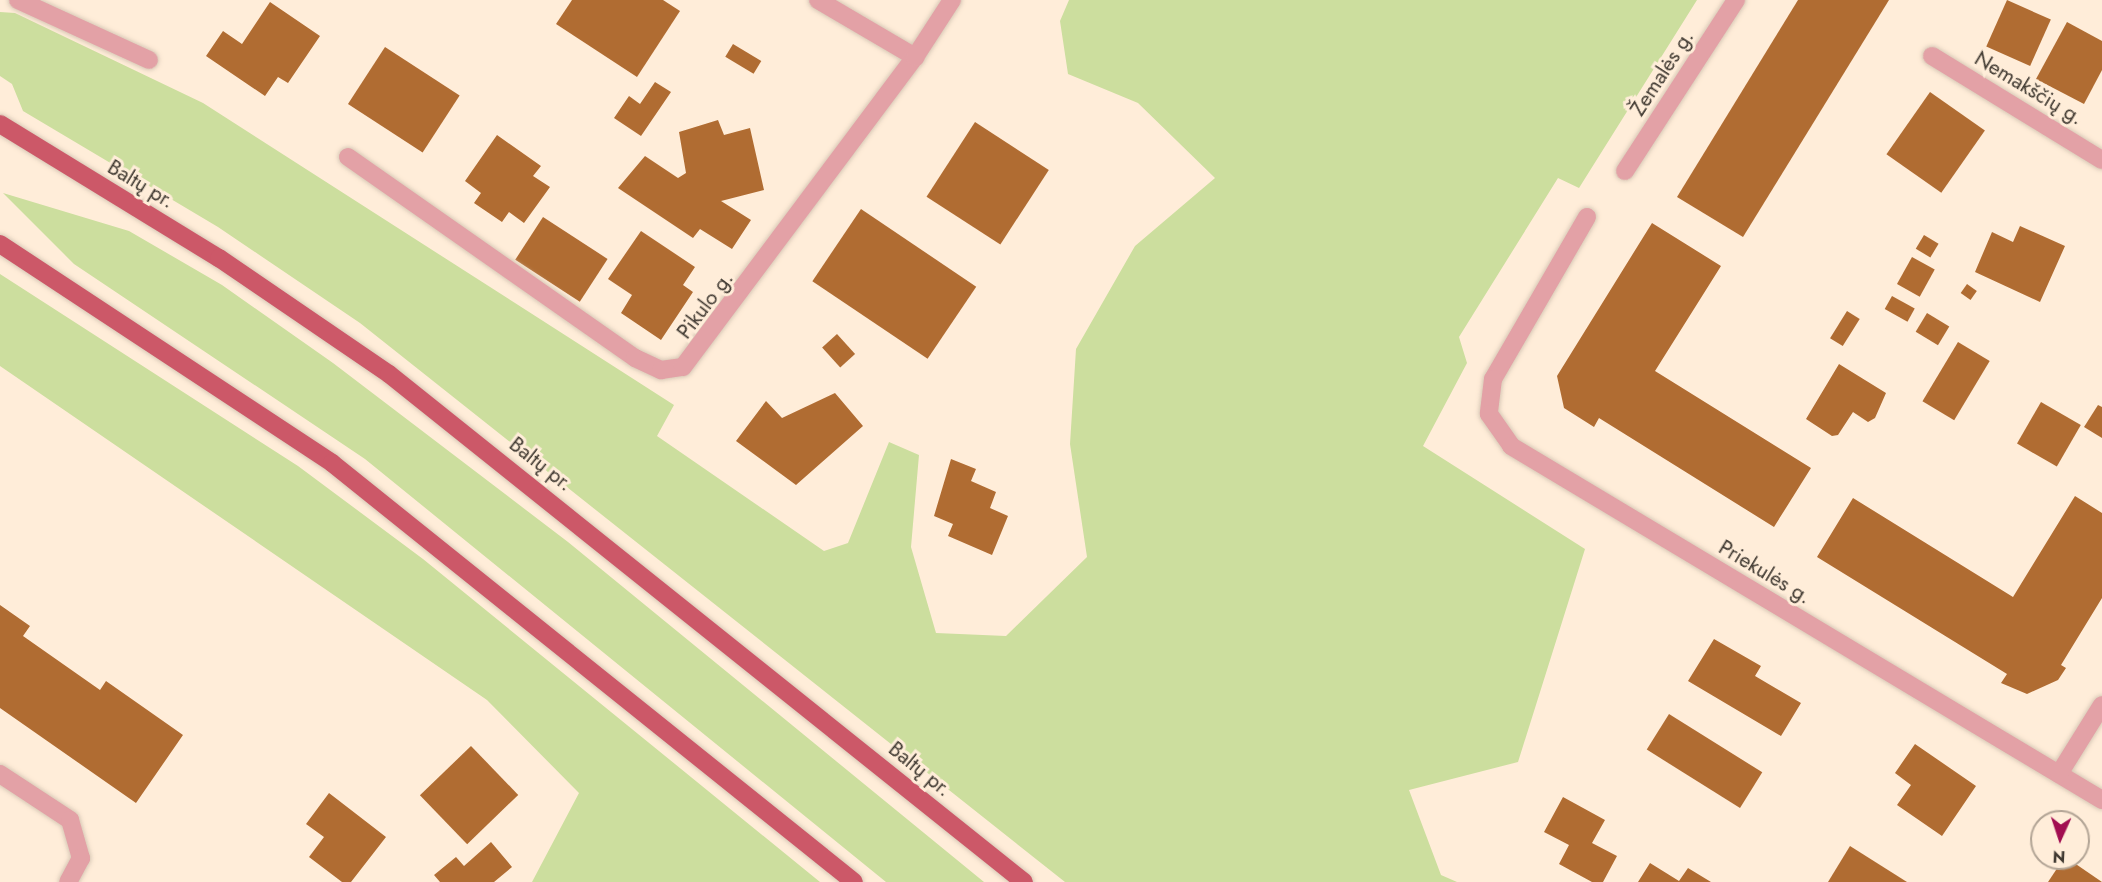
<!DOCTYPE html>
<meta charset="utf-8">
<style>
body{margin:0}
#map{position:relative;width:2102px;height:882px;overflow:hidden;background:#ffedd9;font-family:Jost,sans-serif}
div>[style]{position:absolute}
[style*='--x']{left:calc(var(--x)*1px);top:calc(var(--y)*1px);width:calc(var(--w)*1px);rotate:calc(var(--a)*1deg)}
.green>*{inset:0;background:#ccde9e}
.building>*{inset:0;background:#b06c32;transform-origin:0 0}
.roads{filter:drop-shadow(0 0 2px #d9c9b7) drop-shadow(0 0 2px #d9c9b7)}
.lane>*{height:18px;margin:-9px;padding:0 9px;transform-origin:9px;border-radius:9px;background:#e3a1a6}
.street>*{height:18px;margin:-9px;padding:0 9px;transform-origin:9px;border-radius:9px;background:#e3a1a6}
.primary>*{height:18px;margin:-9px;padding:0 9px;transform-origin:9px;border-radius:9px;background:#cc5868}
span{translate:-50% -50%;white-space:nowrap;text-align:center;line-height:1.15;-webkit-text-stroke:6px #ffedd9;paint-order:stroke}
.street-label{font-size:21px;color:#403931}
.north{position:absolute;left:2030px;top:810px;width:60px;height:60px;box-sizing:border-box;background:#ffedd9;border:2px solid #b3a596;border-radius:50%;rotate:183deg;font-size:16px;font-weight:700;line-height:24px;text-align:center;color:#403931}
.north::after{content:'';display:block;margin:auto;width:21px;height:27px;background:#a20e51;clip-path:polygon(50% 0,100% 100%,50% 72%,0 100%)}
</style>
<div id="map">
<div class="green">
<i style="clip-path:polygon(1069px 0,1697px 0,1579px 188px,1558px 178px,1459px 337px,1467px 363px,1423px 446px,1585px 549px,1518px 762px,1409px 790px,1441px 875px,1457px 882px,1065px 882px,360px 323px,218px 227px,23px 111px,12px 84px,0 76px,0 12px,15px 13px,203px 103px,674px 405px,657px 436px,824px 551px,848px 543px,889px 442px,919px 455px,911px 547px,936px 633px,1006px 636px,1087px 557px,1070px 444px,1076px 349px,1135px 246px,1215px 178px,1138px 103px,1068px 74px,1060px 21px)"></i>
<i style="clip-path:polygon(3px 193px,129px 231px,222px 285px,333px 363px,568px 542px,984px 882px,886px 882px,365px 459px,74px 264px)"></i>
<i style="clip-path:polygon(0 274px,298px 466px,423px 559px,820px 882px,532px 882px,579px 793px,487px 700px,0 366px)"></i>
</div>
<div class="building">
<i style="clip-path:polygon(572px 0,663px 0,680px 11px,637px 77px,556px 24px)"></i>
<i style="clip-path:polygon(1798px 0,1889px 0,1743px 237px,1677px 197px)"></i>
<i style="left:2007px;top:0;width:48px;height:51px;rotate:24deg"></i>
<i style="clip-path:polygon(270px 2px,320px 36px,288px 83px,278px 77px,265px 96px,206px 56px,223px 31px,242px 44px)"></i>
<i style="clip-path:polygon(2067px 22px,2102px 41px,2102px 70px,2084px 104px,2036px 79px)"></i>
<i style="left:733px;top:44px;width:33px;height:15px;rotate:31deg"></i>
<i style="left:385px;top:47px;width:89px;height:68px;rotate:33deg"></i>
<i style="clip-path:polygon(655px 82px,671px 92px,641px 136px,614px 118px,629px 96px,640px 104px)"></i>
<i style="left:1930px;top:92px;width:67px;height:76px;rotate:35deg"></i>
<i style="clip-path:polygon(718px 120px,724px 135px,750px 128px,764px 190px,721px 201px,751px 220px,732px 249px,700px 229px,693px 238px,618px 188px,645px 156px,678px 178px,686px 173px,679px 132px)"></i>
<i style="left:975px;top:122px;width:88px;height:89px;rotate:33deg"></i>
<i style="clip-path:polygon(497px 135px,541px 166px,533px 176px,550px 187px,524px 223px,509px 212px,502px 222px,474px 203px,481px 193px,465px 181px)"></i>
<i style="left:861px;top:209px;width:139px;height:87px;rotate:34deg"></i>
<i style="left:543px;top:217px;width:77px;height:51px;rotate:33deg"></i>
<i style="clip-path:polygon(1652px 223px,1721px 266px,1655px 371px,1811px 468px,1774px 527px,1599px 418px,1594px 427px,1564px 408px,1557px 376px)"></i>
<i style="clip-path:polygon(2020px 226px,2065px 246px,2040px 302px,1975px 272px,1992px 232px,2013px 242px)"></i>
<i style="clip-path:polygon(641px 231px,695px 267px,683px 285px,693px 292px,661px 340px,621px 313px,632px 295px,608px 279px)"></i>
<i style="left:1924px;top:235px;width:17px;height:16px;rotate:31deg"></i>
<i style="left:1912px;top:257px;width:26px;height:31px;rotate:29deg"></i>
<i style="left:1967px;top:284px;width:12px;height:11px;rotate:35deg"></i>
<i style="left:1892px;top:296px;width:26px;height:15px;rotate:29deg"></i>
<i style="left:1847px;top:311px;width:15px;height:32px;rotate:32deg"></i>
<i style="left:1927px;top:313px;width:26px;height:22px;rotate:31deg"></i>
<i style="left:837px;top:334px;width:27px;height:20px;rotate:48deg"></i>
<i style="left:1958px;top:342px;width:37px;height:69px;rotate:31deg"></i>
<i style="clip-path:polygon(1839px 364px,1886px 393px,1875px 418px,1868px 422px,1853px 412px,1838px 435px,1832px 436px,1806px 419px)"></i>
<i style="clip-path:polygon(835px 393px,863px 426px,796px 485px,736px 441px,766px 401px,782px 418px)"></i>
<i style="left:2041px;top:402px;width:46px;height:48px;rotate:30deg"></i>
<i style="clip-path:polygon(2098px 405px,2102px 407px,2102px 438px,2084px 427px)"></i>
<i style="clip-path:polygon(951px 459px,976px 469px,971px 481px,996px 492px,990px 508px,1008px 516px,992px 555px,948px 536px,953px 524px,934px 516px)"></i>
<i style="clip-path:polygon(2075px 496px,2102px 513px,2102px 598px,2061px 665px,2066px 668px,2058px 680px,2027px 694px,2001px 683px,2007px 674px,1817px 557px,1853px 498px,2013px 597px)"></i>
<i style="clip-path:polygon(0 605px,30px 626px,23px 636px,100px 690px,106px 681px,183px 735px,136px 803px,0 708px)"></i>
<i style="clip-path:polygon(1714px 639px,1761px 666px,1755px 676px,1801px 703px,1781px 736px,1688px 681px)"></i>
<i style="left:1669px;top:714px;width:110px;height:42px;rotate:32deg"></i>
<i style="clip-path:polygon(1915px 744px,1976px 786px,1942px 836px,1897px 805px,1911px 785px,1895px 773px)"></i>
<i style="left:471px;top:746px;width:68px;height:71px;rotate:46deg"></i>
<i style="clip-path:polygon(329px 793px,386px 837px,351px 882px,342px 882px,309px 857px,324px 837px,306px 824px)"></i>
<i style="clip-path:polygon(1563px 797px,1605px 820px,1592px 843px,1617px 856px,1603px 882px,1592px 882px,1559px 864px,1569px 845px,1544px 832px)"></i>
<i style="clip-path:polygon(491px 842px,512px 867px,494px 882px,440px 882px,434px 875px,456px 857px,464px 866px)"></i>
<i style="clip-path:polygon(1850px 846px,1907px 882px,1828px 882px)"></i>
<i style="clip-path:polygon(2064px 858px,2067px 858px,2102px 882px,2048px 882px)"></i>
<i style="clip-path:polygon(1650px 863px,1679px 881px,1688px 868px,1711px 882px,1638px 882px)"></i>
</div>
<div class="roads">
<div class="lane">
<i style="--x:18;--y:0;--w:144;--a:24.6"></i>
</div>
<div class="street">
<i style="--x:818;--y:0;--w:113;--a:30.4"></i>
<i style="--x:1932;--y:56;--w:199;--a:31.5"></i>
<i style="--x:348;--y:157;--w:350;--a:35"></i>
<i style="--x:635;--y:358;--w:29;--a:25"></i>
<i style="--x:661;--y:370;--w:22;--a:-8"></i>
<i style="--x:683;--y:367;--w:387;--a:-53.2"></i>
<i style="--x:915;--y:57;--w:68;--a:-57"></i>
<i style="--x:1625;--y:171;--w:204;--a:-57"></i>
<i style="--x:1587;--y:217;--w:187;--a:120.1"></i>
<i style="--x:1493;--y:379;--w:35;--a:97"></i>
<i style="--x:1489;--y:414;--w:39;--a:55"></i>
<i style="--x:1511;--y:446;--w:689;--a:30.92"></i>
<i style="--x:0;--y:774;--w:84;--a:33.3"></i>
<i style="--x:70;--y:820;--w:40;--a:74"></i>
<i style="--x:81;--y:858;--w:27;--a:118"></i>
<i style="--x:2059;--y:774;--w:81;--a:-58.1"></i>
</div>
<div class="primary">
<i style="--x:0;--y:124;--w:257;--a:31.5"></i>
<i style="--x:219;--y:258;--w:206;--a:34.3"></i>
<i style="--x:389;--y:374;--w:813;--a:38.66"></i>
<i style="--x:0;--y:244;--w:398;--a:33.4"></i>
<i style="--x:332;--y:463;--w:669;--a:38.75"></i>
</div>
</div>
<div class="street-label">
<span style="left:1662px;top:73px;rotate:-57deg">Žemalės g.</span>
<span style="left:2029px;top:88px;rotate:31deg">Nemakščių g.</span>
<span style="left:141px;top:184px;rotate:31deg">Baltų pr.</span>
<span style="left:705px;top:305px;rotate:-53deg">Pikulo g.</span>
<span style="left:541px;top:464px;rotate:38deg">Baltų pr.</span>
<span style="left:1765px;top:572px;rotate:31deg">Priekulės g.</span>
<span style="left:920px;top:769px;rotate:39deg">Baltų pr.</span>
</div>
<div class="north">N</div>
</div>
